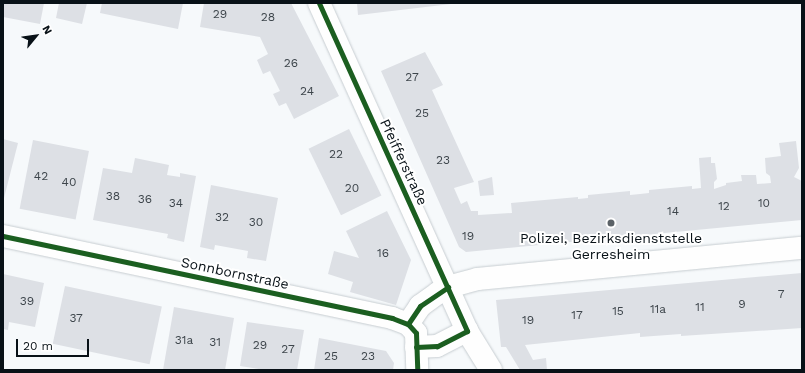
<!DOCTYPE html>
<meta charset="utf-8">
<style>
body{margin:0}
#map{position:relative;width:805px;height:373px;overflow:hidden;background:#f6f9fb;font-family:"Work Sans",sans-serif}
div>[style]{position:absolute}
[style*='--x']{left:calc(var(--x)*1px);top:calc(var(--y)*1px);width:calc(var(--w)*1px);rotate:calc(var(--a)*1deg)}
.building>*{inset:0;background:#dde0e5;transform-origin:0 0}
.roads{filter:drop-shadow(0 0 1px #c7cdd1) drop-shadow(0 0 1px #c7cdd1)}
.street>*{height:22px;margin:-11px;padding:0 11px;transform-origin:11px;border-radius:11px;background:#fefefe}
.cycleway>*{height:5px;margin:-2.5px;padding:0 2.5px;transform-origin:2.5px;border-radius:2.5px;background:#1b5e20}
.dots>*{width:11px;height:11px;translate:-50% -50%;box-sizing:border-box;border:2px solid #fff;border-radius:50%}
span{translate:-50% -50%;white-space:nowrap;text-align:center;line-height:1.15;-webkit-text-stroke:4px #fff;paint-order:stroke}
.number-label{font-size:12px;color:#3e464c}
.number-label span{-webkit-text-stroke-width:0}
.street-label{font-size:14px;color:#081117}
.poi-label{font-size:14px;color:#081117}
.frame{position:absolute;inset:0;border:4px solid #081117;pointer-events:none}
.north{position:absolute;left:16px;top:16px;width:40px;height:40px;-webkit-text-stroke:3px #fff;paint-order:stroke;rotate:61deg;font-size:11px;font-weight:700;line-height:16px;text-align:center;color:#081117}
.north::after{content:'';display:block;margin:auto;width:14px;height:18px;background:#081117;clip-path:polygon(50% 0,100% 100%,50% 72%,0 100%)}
.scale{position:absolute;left:16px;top:339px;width:73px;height:18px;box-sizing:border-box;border:2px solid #081117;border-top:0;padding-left:5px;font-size:12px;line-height:14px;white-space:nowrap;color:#081117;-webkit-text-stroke:3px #fff;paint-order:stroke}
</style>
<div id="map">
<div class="building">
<i style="clip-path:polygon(3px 3px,44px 3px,40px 24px,3px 17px)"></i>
<i style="clip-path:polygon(59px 3px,87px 3px,82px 24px,56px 18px)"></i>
<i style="clip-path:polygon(102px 3px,183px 3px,178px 29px,100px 13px)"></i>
<i style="clip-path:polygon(204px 3px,291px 3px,339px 96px,294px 119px,286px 103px,279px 106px,273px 94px,280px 91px,270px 71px,263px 74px,257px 60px,268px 54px,260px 37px,200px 27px)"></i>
<i style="clip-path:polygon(357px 3px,451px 3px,451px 4px,358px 15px)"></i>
<i style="clip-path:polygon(425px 52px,443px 85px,432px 90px,474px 182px,454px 188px,461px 204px,467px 201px,471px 211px,478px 211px,478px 215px,512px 213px,511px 203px,578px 197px,578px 199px,588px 198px,588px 195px,630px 191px,630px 195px,640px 194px,649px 193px,649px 190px,692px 186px,692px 189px,701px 188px,699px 158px,711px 157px,711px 163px,715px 163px,717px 179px,714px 182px,714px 189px,726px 185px,726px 183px,742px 181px,741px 175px,756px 175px,757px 184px,771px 183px,770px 176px,766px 173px,765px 158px,781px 156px,779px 143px,796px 141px,799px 168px,794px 177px,802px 181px,802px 220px,466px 252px,459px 247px,381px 71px)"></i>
<i style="left:349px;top:129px;width:74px;height:45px;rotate:64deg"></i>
<i style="clip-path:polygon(3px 139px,18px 143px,4px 198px,3px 198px)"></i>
<i style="left:33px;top:140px;width:57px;height:70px;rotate:11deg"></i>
<i style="clip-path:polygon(135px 158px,169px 165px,167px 175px,180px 177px,180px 173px,196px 176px,184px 242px,167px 238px,168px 234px,93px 220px,103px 168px,132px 173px)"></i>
<i style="clip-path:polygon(492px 177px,494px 195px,480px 196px,478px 181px)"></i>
<i style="clip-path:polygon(211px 185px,278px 198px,266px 261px,247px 258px,248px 251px,215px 245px,214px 250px,200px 247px)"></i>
<i style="clip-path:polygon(387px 211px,411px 260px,396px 305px,350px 292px,353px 282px,328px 274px,334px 251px,359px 258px,346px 231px)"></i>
<i style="clip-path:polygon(802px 273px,802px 328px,681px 336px,681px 334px,640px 337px,640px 333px,525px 345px,533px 360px,546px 358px,547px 370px,520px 370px,506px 347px,501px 347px,496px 300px)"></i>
<i style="clip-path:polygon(3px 274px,44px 283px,35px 327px,9px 322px,8px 330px,3px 329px)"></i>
<i style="left:65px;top:286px;width:99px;height:59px;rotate:12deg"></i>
<i style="clip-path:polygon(174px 307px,234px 318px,225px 370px,163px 370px)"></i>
<i style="clip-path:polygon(247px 322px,304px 330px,297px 370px,265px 370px,240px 366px)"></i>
<i style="clip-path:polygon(319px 338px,386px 351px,394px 363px,393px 370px,314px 370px)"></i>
</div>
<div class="roads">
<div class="street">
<i style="--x:319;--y:3;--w:360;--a:65.7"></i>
<i style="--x:467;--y:331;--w:46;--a:58.4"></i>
<i style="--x:3;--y:236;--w:398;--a:11.9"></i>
<i style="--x:392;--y:318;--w:17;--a:21"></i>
<i style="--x:408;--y:324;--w:12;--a:48"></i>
<i style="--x:416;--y:333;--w:37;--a:88"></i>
<i style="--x:408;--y:324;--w:22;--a:-56"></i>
<i style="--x:420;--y:306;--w:22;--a:-36"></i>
<i style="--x:438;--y:293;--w:12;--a:-31"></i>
<i style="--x:448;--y:287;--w:31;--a:-15"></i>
<i style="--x:478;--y:279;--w:325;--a:-5.5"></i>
<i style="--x:416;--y:347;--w:21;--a:-3"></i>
<i style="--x:437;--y:346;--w:34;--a:-27"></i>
</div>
</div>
<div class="cycleway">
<i style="--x:319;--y:3;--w:360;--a:65.7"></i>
<i style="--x:467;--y:331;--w:34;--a:153"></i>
<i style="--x:437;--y:346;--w:21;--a:177"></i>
<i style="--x:3;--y:236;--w:398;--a:11.9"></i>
<i style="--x:392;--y:318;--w:17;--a:21"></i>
<i style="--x:408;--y:324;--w:12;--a:48"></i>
<i style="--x:416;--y:333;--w:37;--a:88"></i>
<i style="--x:408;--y:324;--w:22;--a:-56"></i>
<i style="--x:420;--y:306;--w:34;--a:-34"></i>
</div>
<div class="dots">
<i style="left:611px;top:223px;background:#5b6267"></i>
</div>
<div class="number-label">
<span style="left:220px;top:15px">29</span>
<span style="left:268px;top:18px">28</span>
<span style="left:291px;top:64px">26</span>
<span style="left:412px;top:78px">27</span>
<span style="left:307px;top:92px">24</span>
<span style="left:422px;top:114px">25</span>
<span style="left:336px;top:155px">22</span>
<span style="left:443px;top:161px">23</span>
<span style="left:41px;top:177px">42</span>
<span style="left:69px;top:183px">40</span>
<span style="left:352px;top:189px">20</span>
<span style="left:113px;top:197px">38</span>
<span style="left:145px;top:200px">36</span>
<span style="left:176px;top:204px">34</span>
<span style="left:764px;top:204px">10</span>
<span style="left:724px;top:207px">12</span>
<span style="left:673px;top:212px">14</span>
<span style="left:222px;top:218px">32</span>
<span style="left:256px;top:223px">30</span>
<span style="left:468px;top:237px">19</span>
<span style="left:383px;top:254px">16</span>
<span style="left:781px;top:295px">7</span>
<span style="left:27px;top:302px">39</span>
<span style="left:742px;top:305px">9</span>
<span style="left:700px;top:308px">11</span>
<span style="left:658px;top:310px">11a</span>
<span style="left:618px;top:312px">15</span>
<span style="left:577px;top:316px">17</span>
<span style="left:76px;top:319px">37</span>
<span style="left:528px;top:321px">19</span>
<span style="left:184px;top:341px">31a</span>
<span style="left:215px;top:343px">31</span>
<span style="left:260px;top:346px">29</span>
<span style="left:288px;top:350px">27</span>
<span style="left:331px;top:357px">25</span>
<span style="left:368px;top:357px">23</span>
</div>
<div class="street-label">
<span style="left:404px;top:162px;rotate:65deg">Pfeifferstraße</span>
<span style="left:235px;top:273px;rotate:12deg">Sonnbornstraße</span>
</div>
<div class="poi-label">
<span style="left:611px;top:246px">Polizei, Bezirksdienststelle<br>Gerresheim</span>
</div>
<div class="frame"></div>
<div class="north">N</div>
<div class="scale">20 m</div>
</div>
